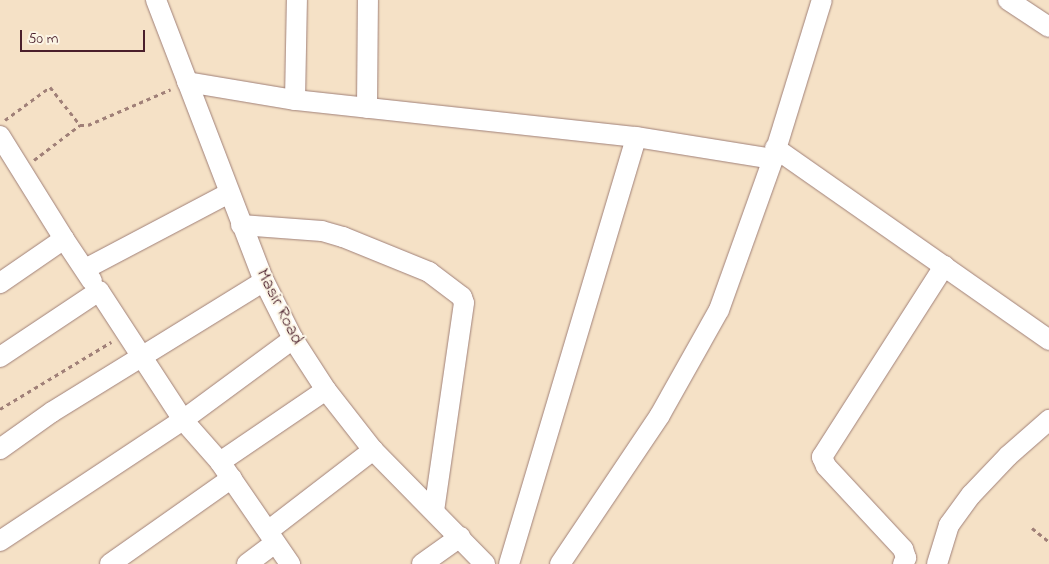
<!DOCTYPE html>
<style>
body{margin:0}
#map{position:relative;width:1049px;height:564px;overflow:hidden;background:#f5e1c6;font-family:"Indie Flower",sans-serif}
div>[style]{position:absolute}
[style*='--x']{left:calc(var(--x)*1px);top:calc(var(--y)*1px);width:calc(var(--w)*1px);rotate:calc(var(--a)*1deg)}
.path>*{height:3px;margin-top:-1.5px;transform-origin:0;background:repeating-linear-gradient(90deg,#a08078 0 4px,transparent 0 8px)}
.roads{filter:drop-shadow(0 0 1px #a08078) drop-shadow(0 0 1px #a08078)}
.minor>*{height:20px;margin:-10px;padding:0 10px;transform-origin:10px;border-radius:10px;background:#fff}
span{translate:-50% -50%;white-space:nowrap;text-align:center;line-height:1.15;-webkit-text-stroke:4px #fcf5e5;paint-order:stroke}
.street-label{font-size:18px;color:#4a1f2b}
.scale{position:absolute;left:20px;top:30px;width:125px;height:22px;box-sizing:border-box;border:2px solid #4a1f2b;border-top:0;padding-left:6px;font-size:15px;line-height:18px;white-space:nowrap;color:#4a1f2b;-webkit-text-stroke:4px #fcf5e5;paint-order:stroke}
</style>
<div id="map">
<div class="path">
<i style="--x:5;--y:120;--w:56;--a:-36.3"></i>
<i style="--x:50;--y:87;--w:48;--a:51.7"></i>
<i style="--x:34;--y:160;--w:58;--a:-37.3"></i>
<i style="--x:80;--y:125;--w:8;--a:0"></i>
<i style="--x:88;--y:125;--w:90;--a:-23.4"></i>
<i style="--x:0;--y:409;--w:130;--a:-31.1"></i>
<i style="--x:1032;--y:528;--w:22;--a:39"></i>
</div>
<div class="roads">
<div class="minor">
<i style="--x:156;--y:0;--w:301;--a:69"></i>
<i style="--x:264;--y:281;--w:65;--a:63.4"></i>
<i style="--x:293;--y:339;--w:61;--a:57.1"></i>
<i style="--x:326;--y:390;--w:76;--a:51.9"></i>
<i style="--x:373;--y:450;--w:160;--a:45.5"></i>
<i style="--x:1008;--y:0;--w:49;--a:33.4"></i>
<i style="--x:187;--y:82;--w:109;--a:9.5"></i>
<i style="--x:295;--y:100;--w:343;--a:6.2"></i>
<i style="--x:636;--y:137;--w:139;--a:9.1"></i>
<i style="--x:295;--y:100;--w:100;--a:-88.9"></i>
<i style="--x:367;--y:108;--w:108;--a:-89.5"></i>
<i style="--x:0;--y:136;--w:121;--a:58.1"></i>
<i style="--x:64;--y:239;--w:78;--a:145.5"></i>
<i style="--x:775;--y:148;--w:335;--a:35"></i>
<i style="--x:241;--y:225;--w:81;--a:4.2"></i>
<i style="--x:322;--y:231;--w:22;--a:16"></i>
<i style="--x:343;--y:237;--w:93;--a:22.1"></i>
<i style="--x:429;--y:272;--w:41;--a:37.1"></i>
<i style="--x:462;--y:297;--w:6;--a:72"></i>
<i style="--x:464;--y:303;--w:209;--a:98.2"></i>
<i style="--x:64;--y:239;--w:50;--a:56.3"></i>
<i style="--x:85;--y:269;--w:163;--a:-27.8"></i>
<i style="--x:0;--y:357;--w:119;--a:-33.7"></i>
<i style="--x:99;--y:291;--w:154;--a:56.9"></i>
<i style="--x:183;--y:420;--w:56;--a:48.6"></i>
<i style="--x:220;--y:462;--w:124;--a:55.5"></i>
<i style="--x:0;--y:449;--w:64;--a:-35.4"></i>
<i style="--x:52;--y:412;--w:249;--a:-31.7"></i>
<i style="--x:220;--y:462;--w:128;--a:-34.2"></i>
<i style="--x:268;--y:531;--w:133;--a:-37.6"></i>
<i style="--x:0;--y:541;--w:219;--a:-33.5"></i>
<i style="--x:183;--y:420;--w:137;--a:-36.4"></i>
<i style="--x:110;--y:564;--w:149;--a:-35.2"></i>
<i style="--x:247;--y:564;--w:35;--a:-37"></i>
<i style="--x:422;--y:564;--w:47;--a:-35.4"></i>
<i style="--x:509;--y:564;--w:445;--a:-73.4"></i>
<i style="--x:560;--y:564;--w:179;--a:-56.1"></i>
<i style="--x:660;--y:415;--w:120;--a:-60.7"></i>
<i style="--x:719;--y:310;--w:160;--a:-70.3"></i>
<i style="--x:773;--y:159;--w:166;--a:-72.9"></i>
<i style="--x:903;--y:564;--w:7;--a:-63"></i>
<i style="--x:906;--y:558;--w:9;--a:-108"></i>
<i style="--x:903;--y:549;--w:113;--a:-132.9"></i>
<i style="--x:826;--y:466;--w:10;--a:-114"></i>
<i style="--x:822;--y:457;--w:227;--a:-57.4"></i>
<i style="--x:937;--y:564;--w:41;--a:-72.9"></i>
<i style="--x:949;--y:525;--w:37;--a:-54"></i>
<i style="--x:971;--y:495;--w:54;--a:-46.5"></i>
<i style="--x:1008;--y:456;--w:55;--a:-41.3"></i>
</div>
</div>
<div class="street-label">
<span style="left:279px;top:307px;rotate:63deg">Masir Road</span>
</div>
<div class="scale">50 m</div>
</div>
